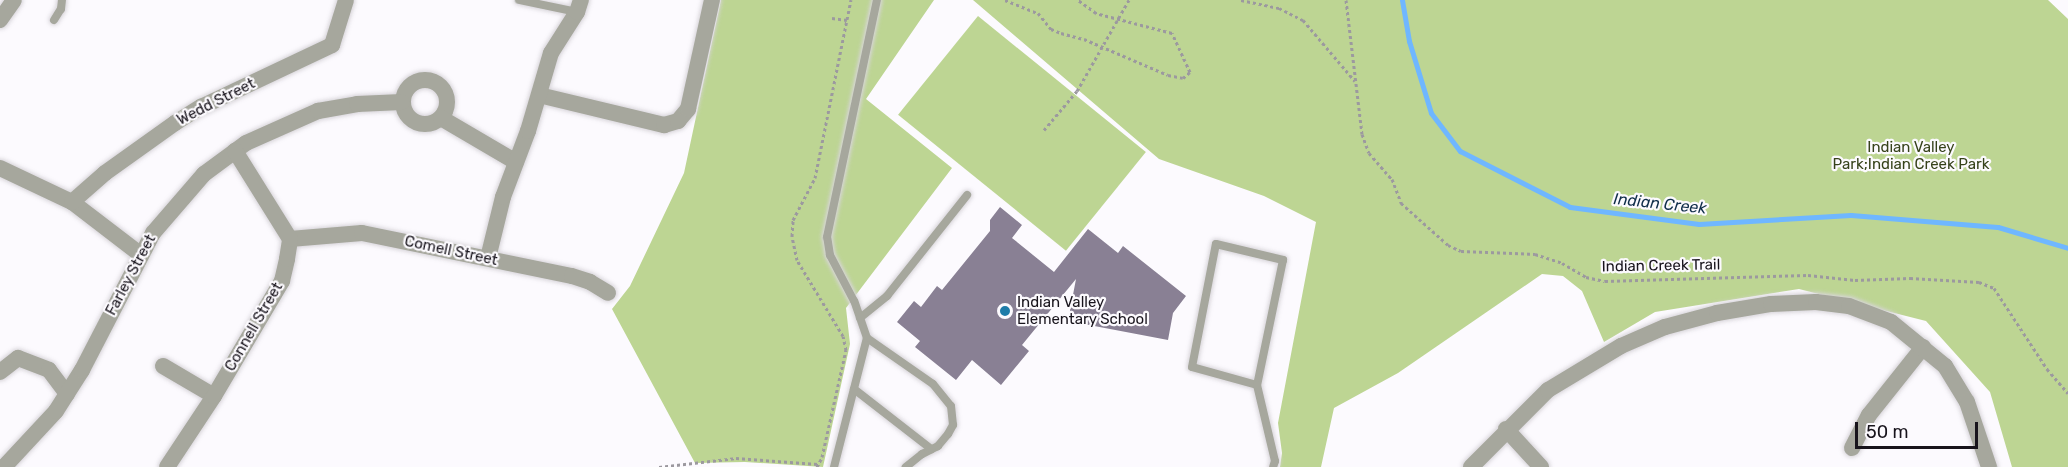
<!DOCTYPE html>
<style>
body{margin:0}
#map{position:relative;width:2068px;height:467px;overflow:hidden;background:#fcfafe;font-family:Rubik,sans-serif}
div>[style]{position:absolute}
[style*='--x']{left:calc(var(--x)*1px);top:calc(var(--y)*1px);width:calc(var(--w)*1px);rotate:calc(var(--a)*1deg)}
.green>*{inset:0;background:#bdd593;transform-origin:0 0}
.stream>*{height:5px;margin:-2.5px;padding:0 2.5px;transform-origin:2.5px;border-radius:2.5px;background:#6fb7ff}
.building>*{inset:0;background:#898094}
.path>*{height:3px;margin-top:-1.5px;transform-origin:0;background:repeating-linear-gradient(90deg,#9c999f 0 3px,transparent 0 6px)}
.roads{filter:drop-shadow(0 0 2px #d8d5da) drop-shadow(0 0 2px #d8d5da)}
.lane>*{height:8px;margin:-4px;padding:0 4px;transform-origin:4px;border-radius:4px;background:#a6a79d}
.street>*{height:16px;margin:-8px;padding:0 8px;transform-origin:8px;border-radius:8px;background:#a6a79d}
.street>.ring{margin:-8px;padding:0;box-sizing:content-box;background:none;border:16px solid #a6a79d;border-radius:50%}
.dots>*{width:16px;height:16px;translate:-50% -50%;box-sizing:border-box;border:3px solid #fcfafe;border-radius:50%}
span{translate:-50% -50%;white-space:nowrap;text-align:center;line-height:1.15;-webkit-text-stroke:4.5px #fcfafe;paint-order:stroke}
.street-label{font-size:15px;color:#18141c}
.park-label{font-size:15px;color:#36421b}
.poi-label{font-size:15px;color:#18141c}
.left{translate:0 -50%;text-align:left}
.water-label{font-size:16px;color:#0f2d49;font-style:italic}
.scale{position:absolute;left:1855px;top:422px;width:123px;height:27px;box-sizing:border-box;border:3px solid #18141c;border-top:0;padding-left:8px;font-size:18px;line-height:21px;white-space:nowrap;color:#18141c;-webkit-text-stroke:4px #fcfafe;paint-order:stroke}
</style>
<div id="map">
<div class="green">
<i style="clip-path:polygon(721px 0,934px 0,866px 99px,952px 168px,846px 308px,850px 344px,823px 467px,745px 462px,695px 463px,612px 309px,630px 286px,684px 173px)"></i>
<i style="clip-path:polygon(973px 0,2048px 0,2068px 19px,2068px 467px,2012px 467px,1990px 392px,1926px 321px,1799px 289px,1655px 312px,1604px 342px,1582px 291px,1563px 276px,1542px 274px,1398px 373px,1334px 408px,1321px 467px,1280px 467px,1282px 453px,1278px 423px,1316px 222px,1264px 196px,1159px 159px)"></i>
<i style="left:978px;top:16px;width:216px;height:127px;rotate:39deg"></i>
</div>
<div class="stream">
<i style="--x:1402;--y:0;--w:42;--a:80.3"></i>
<i style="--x:1409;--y:41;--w:75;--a:73"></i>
<i style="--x:1431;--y:113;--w:48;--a:52.7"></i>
<i style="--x:1460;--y:151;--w:123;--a:27"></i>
<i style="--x:1570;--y:207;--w:130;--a:7.5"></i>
<i style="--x:1699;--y:224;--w:152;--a:-3.4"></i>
<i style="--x:1851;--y:215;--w:147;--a:4.7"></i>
<i style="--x:1998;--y:227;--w:73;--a:16.7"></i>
</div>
<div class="building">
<i style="clip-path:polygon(1000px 207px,1022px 225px,1012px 238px,1054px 272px,1088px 229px,1118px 253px,1123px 246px,1186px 296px,1173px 313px,1168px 340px,1068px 321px,1076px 279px,1022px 345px,1029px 351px,1001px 385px,972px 360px,956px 380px,915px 347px,920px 341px,897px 322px,914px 301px,921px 307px,937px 286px,942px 290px,990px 231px,990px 220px)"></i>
</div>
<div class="path">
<i style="--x:1005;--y:0;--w:35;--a:22"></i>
<i style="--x:1038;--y:13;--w:21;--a:51"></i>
<i style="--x:1051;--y:29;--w:11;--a:22"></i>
<i style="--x:1061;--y:33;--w:24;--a:15"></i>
<i style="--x:1084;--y:39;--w:91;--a:23.2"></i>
<i style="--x:1168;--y:75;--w:15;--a:11"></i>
<i style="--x:1183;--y:78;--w:9;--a:-41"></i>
<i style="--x:1190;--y:72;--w:43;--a:-114.8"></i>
<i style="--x:1172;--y:33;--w:79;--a:-165.3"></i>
<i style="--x:1096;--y:13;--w:22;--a:-144"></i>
<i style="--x:1241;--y:0;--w:39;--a:12"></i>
<i style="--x:1279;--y:8;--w:27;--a:27"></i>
<i style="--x:1303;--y:20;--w:80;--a:49.6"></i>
<i style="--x:1346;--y:0;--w:135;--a:83.2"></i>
<i style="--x:1362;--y:134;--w:20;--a:70"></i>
<i style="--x:1369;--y:153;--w:35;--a:49"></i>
<i style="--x:1392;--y:179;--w:26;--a:69"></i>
<i style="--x:1401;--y:203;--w:63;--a:41.8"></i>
<i style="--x:1448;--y:245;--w:14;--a:25"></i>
<i style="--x:1461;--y:251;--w:74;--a:2.3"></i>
<i style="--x:1535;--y:254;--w:28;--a:18"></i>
<i style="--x:1562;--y:263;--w:28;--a:30"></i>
<i style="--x:1586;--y:277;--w:19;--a:12"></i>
<i style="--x:1605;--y:281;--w:203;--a:-1.7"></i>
<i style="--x:1808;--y:275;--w:47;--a:6.1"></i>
<i style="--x:1855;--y:280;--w:55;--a:-2.1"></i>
<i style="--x:1910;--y:278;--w:69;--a:3.3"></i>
<i style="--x:1979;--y:282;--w:16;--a:22"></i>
<i style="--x:1994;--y:288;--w:97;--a:56.8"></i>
<i style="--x:2047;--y:369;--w:32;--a:49"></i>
<i style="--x:832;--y:18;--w:15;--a:8"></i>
<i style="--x:1044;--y:130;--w:51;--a:-49.8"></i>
<i style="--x:1077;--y:91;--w:105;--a:-60.3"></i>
<i style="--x:659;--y:467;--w:78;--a:-6.7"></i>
<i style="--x:736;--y:458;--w:82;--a:4.2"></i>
<i style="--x:817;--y:467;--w:11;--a:-63"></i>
<i style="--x:822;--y:457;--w:110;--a:-77.4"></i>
<i style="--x:846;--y:350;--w:14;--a:-102"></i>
<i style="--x:843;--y:336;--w:89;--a:-121.2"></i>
<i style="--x:797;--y:260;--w:25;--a:-102"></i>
<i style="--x:792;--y:236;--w:16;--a:-86"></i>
<i style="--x:793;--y:220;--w:47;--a:-62.4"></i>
<i style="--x:815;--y:178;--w:182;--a:-78.6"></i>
</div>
<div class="roads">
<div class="lane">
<i style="--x:519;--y:0;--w:59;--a:11.7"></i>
<i style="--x:54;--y:20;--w:13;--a:-58"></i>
<i style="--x:61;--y:9;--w:9;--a:-84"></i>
<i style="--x:860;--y:318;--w:35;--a:-39"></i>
<i style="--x:887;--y:296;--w:129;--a:-51.6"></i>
<i style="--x:867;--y:338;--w:80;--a:34.9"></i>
<i style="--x:933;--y:384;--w:28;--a:51"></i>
<i style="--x:951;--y:406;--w:19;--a:84"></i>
<i style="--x:953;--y:425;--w:10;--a:119"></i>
<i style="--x:948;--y:434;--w:16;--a:130"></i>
<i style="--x:938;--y:446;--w:18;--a:153"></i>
<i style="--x:922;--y:454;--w:21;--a:141"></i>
<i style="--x:1257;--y:385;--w:67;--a:-164.5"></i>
<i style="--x:1192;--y:367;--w:125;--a:-79"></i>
<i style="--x:1216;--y:244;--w:69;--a:13.4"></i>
<i style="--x:1283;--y:260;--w:128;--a:101.7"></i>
<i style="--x:1257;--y:385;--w:78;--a:76.7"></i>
<i style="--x:1275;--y:461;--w:6;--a:108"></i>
<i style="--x:854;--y:389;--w:98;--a:37.9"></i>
<i style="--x:834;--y:467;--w:133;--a:-75.7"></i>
<i style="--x:867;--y:338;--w:39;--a:-109"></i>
<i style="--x:854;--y:301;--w:52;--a:-117.6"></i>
<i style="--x:830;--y:255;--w:18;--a:-99"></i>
<i style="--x:827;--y:237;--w:242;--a:-78.1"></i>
</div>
<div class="street">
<i style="--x:0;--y:20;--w:24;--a:-55"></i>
<i class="ring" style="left:403px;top:80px;width:28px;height:28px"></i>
<i style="--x:539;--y:95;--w:129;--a:13.5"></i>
<i style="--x:664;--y:125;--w:15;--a:-16"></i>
<i style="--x:678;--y:121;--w:16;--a:-50"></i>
<i style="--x:688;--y:109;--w:112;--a:-77.6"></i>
<i style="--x:441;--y:118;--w:87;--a:30.4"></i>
<i style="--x:0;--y:168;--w:80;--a:25.3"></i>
<i style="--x:72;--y:202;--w:87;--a:37.5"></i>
<i style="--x:72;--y:202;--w:44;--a:-41.3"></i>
<i style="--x:105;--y:173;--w:86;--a:-35.5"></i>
<i style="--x:175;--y:123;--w:31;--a:-32"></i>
<i style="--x:201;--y:107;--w:145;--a:-25.3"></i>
<i style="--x:332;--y:45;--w:47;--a:-72.7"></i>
<i style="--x:290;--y:239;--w:72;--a:-4.8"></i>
<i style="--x:362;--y:233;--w:214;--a:11.6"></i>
<i style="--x:572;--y:276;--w:19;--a:18"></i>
<i style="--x:590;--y:282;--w:21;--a:31"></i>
<i style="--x:488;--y:258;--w:63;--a:-76.2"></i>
<i style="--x:503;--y:197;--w:71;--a:-69.3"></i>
<i style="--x:528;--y:131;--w:81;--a:-73.6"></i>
<i style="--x:551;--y:53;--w:49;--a:-57.6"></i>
<i style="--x:577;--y:12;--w:13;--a:-72"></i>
<i style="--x:163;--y:366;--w:59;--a:30.5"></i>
<i style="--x:0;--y:372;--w:23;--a:-38"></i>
<i style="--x:18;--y:358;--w:33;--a:21"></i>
<i style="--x:49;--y:370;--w:30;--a:53"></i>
<i style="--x:1506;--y:429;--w:52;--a:47.4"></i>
<i style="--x:1852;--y:448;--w:37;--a:-63"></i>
<i style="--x:1869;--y:415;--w:87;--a:-51.5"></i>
<i style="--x:4;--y:467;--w:76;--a:-47.1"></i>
<i style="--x:56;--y:411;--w:49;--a:-57.6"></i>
<i style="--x:82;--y:370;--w:154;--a:-62.6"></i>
<i style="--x:153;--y:233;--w:78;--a:-49.2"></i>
<i style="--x:204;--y:174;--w:52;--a:-36.4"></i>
<i style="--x:246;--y:143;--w:79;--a:-24"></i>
<i style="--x:318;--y:111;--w:40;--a:-10"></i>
<i style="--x:357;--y:104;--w:45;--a:-2.5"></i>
<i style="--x:167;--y:467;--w:85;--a:-56.5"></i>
<i style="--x:214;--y:396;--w:134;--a:-59.4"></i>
<i style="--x:282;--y:281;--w:23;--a:-77"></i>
<i style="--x:287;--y:259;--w:20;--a:-81"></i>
<i style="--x:290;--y:239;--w:104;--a:-122"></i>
<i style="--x:1471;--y:467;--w:109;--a:-45"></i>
<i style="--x:1548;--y:390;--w:85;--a:-31.1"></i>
<i style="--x:1621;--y:346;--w:48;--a:-23.4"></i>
<i style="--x:1665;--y:327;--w:54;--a:-15.1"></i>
<i style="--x:1717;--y:313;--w:55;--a:-9.5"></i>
<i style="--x:1771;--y:304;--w:45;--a:-2.5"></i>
<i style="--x:1816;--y:302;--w:33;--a:7"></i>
<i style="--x:1849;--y:306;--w:45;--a:20.9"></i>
<i style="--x:1891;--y:322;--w:70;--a:39.2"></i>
<i style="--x:1945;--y:366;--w:42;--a:58.6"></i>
<i style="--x:1967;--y:402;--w:69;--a:71.3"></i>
</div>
</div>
<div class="dots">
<i style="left:1005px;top:311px;background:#1e7ca9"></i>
</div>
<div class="street-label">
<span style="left:216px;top:102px;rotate:-27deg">Wedd Street</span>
<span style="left:451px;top:251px;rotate:12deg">Comell Street</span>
<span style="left:1661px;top:266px;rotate:-1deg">Indian Creek Trail</span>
<span style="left:131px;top:275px;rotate:-62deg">Farley Street</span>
<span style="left:254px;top:327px;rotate:-60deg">Connell Street</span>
</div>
<div class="park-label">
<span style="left:1911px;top:156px">Indian Valley<br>Park;Indian Creek Park</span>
</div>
<div class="poi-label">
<span class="left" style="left:1017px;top:311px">Indian Valley<br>Elementary School</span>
</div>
<div class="water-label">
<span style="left:1660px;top:204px;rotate:6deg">Indian Creek</span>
</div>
<div class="scale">50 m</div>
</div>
